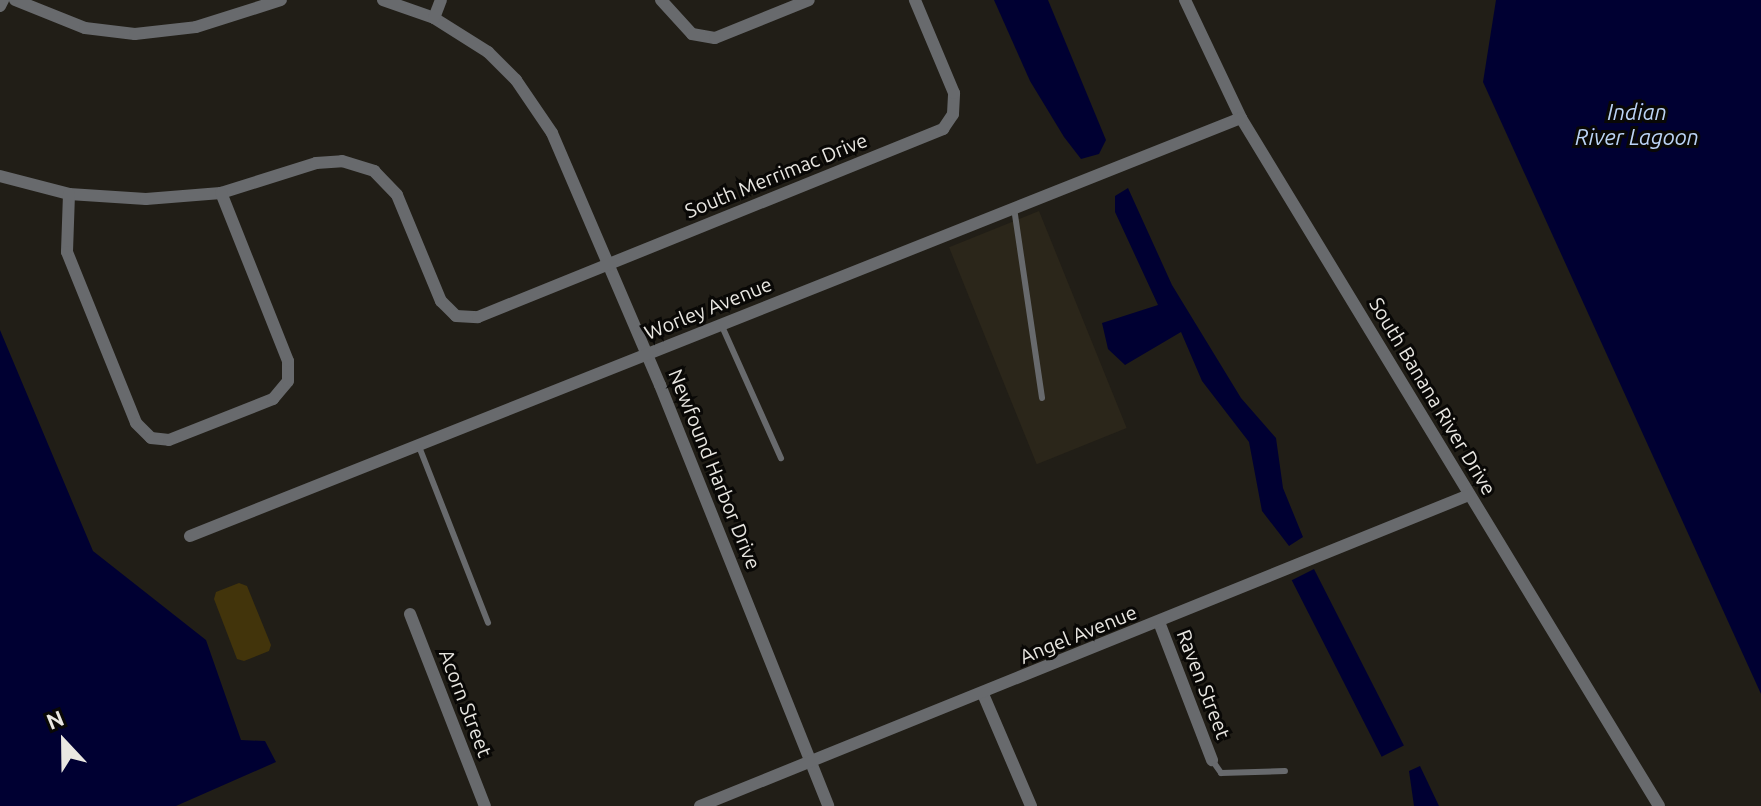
<!DOCTYPE html>
<style>
body{margin:0}
#map{position:relative;width:1761px;height:806px;overflow:hidden;background:#211e17;font-family:Ubuntu,sans-serif}
div>[style]{position:absolute}
[style*='--x']{left:calc(var(--x)*1px);top:calc(var(--y)*1px);width:calc(var(--w)*1px);rotate:calc(var(--a)*1deg)}
.built>*{inset:0;background:#2b261a;transform-origin:0 0}
.green>*{inset:0;background:#42340b}
.water>*{inset:0;background:#000032;transform-origin:0 0}
.lane>*{height:6px;margin:-3px;padding:0 3px;transform-origin:3px;border-radius:3px;background:#686a6d}
.street>*{height:12px;margin:-6px;padding:0 6px;transform-origin:6px;border-radius:6px;background:#686a6d}
span{translate:-50% -50%;white-space:nowrap;text-align:center;line-height:1.15;-webkit-text-stroke:6px #090806;paint-order:stroke}
.street-label{font-size:20px;color:#e9e7e2}
.water-label{font-size:22px;color:#bbd3f5;font-style:italic}
.north{position:absolute;left:24px;top:702px;width:80px;height:80px;-webkit-text-stroke:6px #090806;paint-order:stroke;rotate:338deg;font-size:22px;font-weight:700;line-height:32px;text-align:center;color:#e9e7e2}
.north::after{content:'';display:block;margin:auto;width:28px;height:36px;background:#e9e7e2;clip-path:polygon(50% 0,100% 100%,50% 72%,0 100%)}
</style>
<div id="map">
<div class="built">
<i style="left:1039px;top:211px;width:234px;height:97px;rotate:68deg"></i>
</div>
<div class="green">
<i style="clip-path:polygon(239px 583px,247px 586px,271px 645px,269px 651px,244px 661px,237px 659px,214px 599px,216px 592px)"></i>
</div>
<div class="water">
<i style="clip-path:polygon(994px 0,1048px 0,1106px 140px,1099px 154px,1081px 159px,1064px 137px,1030px 81px)"></i>
<i style="clip-path:polygon(1496px 0,1761px 0,1761px 694px,1483px 82px)"></i>
<i style="clip-path:polygon(1128px 188px,1172px 285px,1241px 398px,1276px 438px,1283px 488px,1303px 537px,1289px 546px,1262px 511px,1249px 442px,1202px 381px,1181px 332px,1125px 365px,1108px 349px,1102px 323px,1158px 305px,1115px 212px,1115px 196px)"></i>
<i style="clip-path:polygon(0 330px,93px 551px,206px 640px,241px 740px,265px 741px,276px 762px,176px 806px,0 806px)"></i>
<i style="left:1314px;top:569px;width:198px;height:25px;rotate:63deg"></i>
<i style="clip-path:polygon(1420px 766px,1439px 806px,1414px 806px,1409px 771px)"></i>
</div>
<div class="lane">
<i style="--x:1014;--y:208;--w:192;--a:81.6"></i>
<i style="--x:721;--y:324;--w:147;--a:65.9"></i>
<i style="--x:418;--y:444;--w:192;--a:68.6"></i>
<i style="--x:1212;--y:760;--w:16;--a:55"></i>
<i style="--x:1221;--y:773;--w:64;--a:-1.8"></i>
</div>
<div class="street">
<i style="--x:15;--y:0;--w:75;--a:21.8"></i>
<i style="--x:85;--y:28;--w:50;--a:6.8"></i>
<i style="--x:135;--y:34;--w:61;--a:-6.5"></i>
<i style="--x:196;--y:27;--w:89;--a:-17.6"></i>
<i style="--x:383;--y:0;--w:54;--a:19.4"></i>
<i style="--x:434;--y:18;--w:64;--a:32.2"></i>
<i style="--x:488;--y:52;--w:40;--a:45"></i>
<i style="--x:516;--y:80;--w:64;--a:55.8"></i>
<i style="--x:552;--y:133;--w:274;--a:66.8"></i>
<i style="--x:660;--y:385;--w:453;--a:68.2"></i>
<i style="--x:661;--y:0;--w:46;--a:47.6"></i>
<i style="--x:692;--y:34;--w:23;--a:10"></i>
<i style="--x:715;--y:38;--w:101;--a:-22"></i>
<i style="--x:1185;--y:0;--w:131;--a:64.6"></i>
<i style="--x:1241;--y:118;--w:805;--a:58.72"></i>
<i style="--x:0;--y:6;--w:7;--a:-63"></i>
<i style="--x:434;--y:18;--w:19;--a:-69"></i>
<i style="--x:0;--y:176;--w:71;--a:14.6"></i>
<i style="--x:69;--y:194;--w:77;--a:3.7"></i>
<i style="--x:146;--y:199;--w:75;--a:-4.6"></i>
<i style="--x:221;--y:193;--w:100;--a:-17.5"></i>
<i style="--x:316;--y:163;--w:26;--a:-4"></i>
<i style="--x:342;--y:161;--w:34;--a:17"></i>
<i style="--x:374;--y:171;--w:33;--a:46"></i>
<i style="--x:397;--y:195;--w:115;--a:67.5"></i>
<i style="--x:441;--y:301;--w:21;--a:45"></i>
<i style="--x:456;--y:316;--w:22;--a:3"></i>
<i style="--x:478;--y:317;--w:502;--a:-22.01"></i>
<i style="--x:943;--y:129;--w:18;--a:-56"></i>
<i style="--x:953;--y:114;--w:21;--a:-87"></i>
<i style="--x:954;--y:93;--w:101;--a:-112.8"></i>
<i style="--x:69;--y:194;--w:58;--a:92"></i>
<i style="--x:67;--y:252;--w:184;--a:68"></i>
<i style="--x:136;--y:423;--w:21;--a:45"></i>
<i style="--x:151;--y:438;--w:18;--a:6"></i>
<i style="--x:169;--y:440;--w:112;--a:-21.5"></i>
<i style="--x:273;--y:399;--w:23;--a:-50"></i>
<i style="--x:288;--y:381;--w:20;--a:-90"></i>
<i style="--x:288;--y:361;--w:181;--a:-111.7"></i>
<i style="--x:190;--y:536;--w:1131;--a:-21.69"></i>
<i style="--x:410;--y:614;--w:206;--a:68.7"></i>
<i style="--x:1159;--y:622;--w:148;--a:69"></i>
<i style="--x:983;--y:694;--w:122;--a:66.8"></i>
<i style="--x:700;--y:806;--w:830;--a:-22.02"></i>
</div>
<div class="street-label">
<span style="left:776px;top:175px;rotate:-22deg">South Merrimac Drive</span>
<span style="left:708px;top:308px;rotate:-22deg">Worley Avenue</span>
<span style="left:1433px;top:396px;rotate:59deg">South Banana River Drive</span>
<span style="left:715px;top:469px;rotate:68deg">Newfound Harbor Drive</span>
<span style="left:1078px;top:634px;rotate:-22deg">Angel Avenue</span>
<span style="left:1204px;top:684px;rotate:69deg">Raven Street</span>
<span style="left:466px;top:703px;rotate:69deg">Acorn Street</span>
</div>
<div class="water-label">
<span style="left:1637px;top:124px">Indian<br>River Lagoon</span>
</div>
<div class="north">N</div>
</div>
